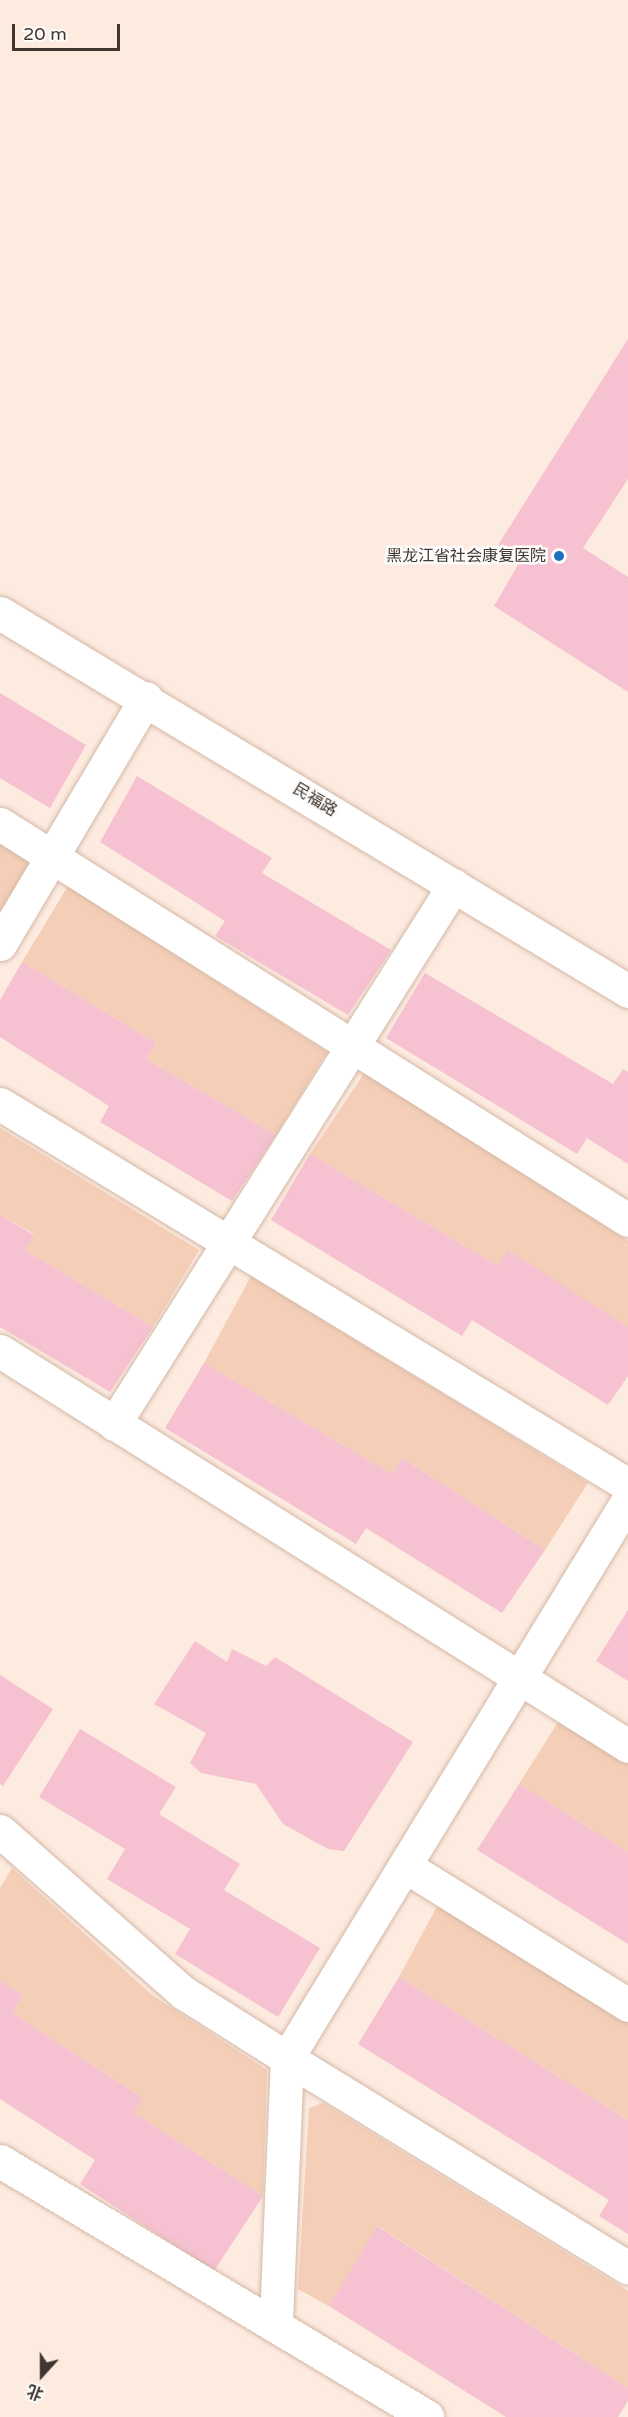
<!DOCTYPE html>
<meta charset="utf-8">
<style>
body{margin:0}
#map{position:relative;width:628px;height:2417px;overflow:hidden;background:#fdebe0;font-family:"Varela Round","Noto Sans SC",sans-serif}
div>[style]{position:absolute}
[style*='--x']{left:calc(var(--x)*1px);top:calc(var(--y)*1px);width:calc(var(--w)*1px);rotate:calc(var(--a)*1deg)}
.green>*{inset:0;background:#f4ceb7}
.building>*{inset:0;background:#f6c1d1}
.roads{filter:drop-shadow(0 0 2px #d4b8a6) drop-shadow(0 0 2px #d4b8a6)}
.minor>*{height:33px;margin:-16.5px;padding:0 16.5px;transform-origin:16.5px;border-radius:16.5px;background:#fff}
.dots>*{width:16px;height:16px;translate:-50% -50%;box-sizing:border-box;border:3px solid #fcfcfc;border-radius:50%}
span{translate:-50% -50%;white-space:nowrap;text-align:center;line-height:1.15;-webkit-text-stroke:5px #fcfcfc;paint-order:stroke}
.poi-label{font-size:16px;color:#423730}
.right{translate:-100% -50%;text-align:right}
.street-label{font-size:16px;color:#423730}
.north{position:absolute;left:12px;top:2345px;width:60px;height:60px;-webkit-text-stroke:4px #fcfcfc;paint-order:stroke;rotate:201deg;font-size:16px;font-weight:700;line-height:24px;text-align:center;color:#423730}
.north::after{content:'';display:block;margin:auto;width:21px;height:27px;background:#423730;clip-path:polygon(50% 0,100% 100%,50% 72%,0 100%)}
.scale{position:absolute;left:12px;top:24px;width:108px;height:27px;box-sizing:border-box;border:3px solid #423730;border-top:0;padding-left:8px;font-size:18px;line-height:21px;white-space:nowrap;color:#423730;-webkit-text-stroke:4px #fcfcfc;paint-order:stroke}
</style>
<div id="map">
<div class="green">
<i style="clip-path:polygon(0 843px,32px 864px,0 914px)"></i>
<i style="clip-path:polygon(68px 886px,327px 1052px,276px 1135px,146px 1059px,156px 1043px,22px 962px)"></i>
<i style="clip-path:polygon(365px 1072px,628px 1241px,628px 1327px,498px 1266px,310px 1154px)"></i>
<i style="clip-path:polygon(0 1128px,199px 1250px,153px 1327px,25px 1250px,34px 1234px,0 1215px)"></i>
<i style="clip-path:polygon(251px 1276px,588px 1483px,545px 1550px,402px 1458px,392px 1474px,204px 1363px)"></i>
<i style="clip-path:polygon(562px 1716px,628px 1758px,628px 1852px,519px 1784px)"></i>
<i style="clip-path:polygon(12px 1868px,152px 1995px,267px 2070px,263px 2196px,134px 2113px,143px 2098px,12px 2013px,23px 1996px,0 1981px,0 1888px)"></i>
<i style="clip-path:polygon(441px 1899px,628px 2018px,628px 2120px,399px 1977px)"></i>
<i style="clip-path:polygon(323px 2103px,628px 2291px,628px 2388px,378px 2226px,329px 2306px,298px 2289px,309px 2108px)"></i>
</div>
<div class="building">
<i style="clip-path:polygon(628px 339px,628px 479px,583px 548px,628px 577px,628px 692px,494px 606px,523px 556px,498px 545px)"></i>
<i style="clip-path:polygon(0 693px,86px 745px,50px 808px,0 778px)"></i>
<i style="clip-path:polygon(137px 776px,272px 858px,262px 873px,391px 950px,348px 1015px,215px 936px,225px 921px,100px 842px)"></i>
<i style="clip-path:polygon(22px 962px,156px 1043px,146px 1059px,276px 1135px,232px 1201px,100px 1122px,109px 1106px,0 1037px,0 1000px)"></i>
<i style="clip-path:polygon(425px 973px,613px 1084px,623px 1069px,628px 1072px,628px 1164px,587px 1138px,577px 1154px,386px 1038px)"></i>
<i style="clip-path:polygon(310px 1154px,498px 1266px,508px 1250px,628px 1327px,628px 1376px,608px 1405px,472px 1320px,462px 1336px,271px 1220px)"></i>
<i style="clip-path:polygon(0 1215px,34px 1235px,25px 1250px,153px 1327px,110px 1392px,0 1327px)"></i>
<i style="clip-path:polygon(204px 1363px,392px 1474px,402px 1458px,545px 1550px,502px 1613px,366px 1528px,356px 1544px,165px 1428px)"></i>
<i style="clip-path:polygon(628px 1610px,628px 1681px,596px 1661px)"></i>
<i style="clip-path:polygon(195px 1641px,227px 1662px,232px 1649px,266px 1666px,275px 1657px,413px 1742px,344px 1851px,328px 1849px,283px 1824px,256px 1784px,201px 1773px,190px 1763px,206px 1733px,154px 1704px)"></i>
<i style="clip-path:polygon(0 1675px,53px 1709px,3px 1786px,0 1784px)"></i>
<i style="clip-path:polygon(80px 1729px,176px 1787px,159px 1814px,240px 1864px,224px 1890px,320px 1948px,278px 2017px,175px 1954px,190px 1929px,107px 1879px,125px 1849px,39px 1797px)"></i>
<i style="clip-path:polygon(519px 1784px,628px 1852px,628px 1944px,477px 1850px)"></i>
<i style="clip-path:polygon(399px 1977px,628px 2120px,628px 2234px,599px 2216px,609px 2200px,358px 2044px)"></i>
<i style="clip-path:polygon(0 1981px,23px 1996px,12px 2013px,143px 2098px,134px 2113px,263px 2196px,214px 2271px,80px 2184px,95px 2160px,0 2099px)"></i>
<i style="clip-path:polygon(377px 2226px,628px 2388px,628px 2401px,618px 2417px,506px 2417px,329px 2306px)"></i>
</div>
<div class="roads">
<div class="minor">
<i style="--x:0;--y:613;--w:733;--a:31.04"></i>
<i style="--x:0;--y:824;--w:742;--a:32.23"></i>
<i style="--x:0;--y:944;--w:286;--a:-59.3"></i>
<i style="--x:0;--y:1104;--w:735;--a:31.24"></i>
<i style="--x:0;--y:1351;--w:742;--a:32.17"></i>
<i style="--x:114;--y:1424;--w:637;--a:-57.76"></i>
<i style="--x:628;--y:1500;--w:654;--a:121.43"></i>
<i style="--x:287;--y:2058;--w:400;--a:31.6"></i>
<i style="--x:0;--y:1831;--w:245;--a:41.4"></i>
<i style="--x:184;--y:1993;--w:122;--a:32.3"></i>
<i style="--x:287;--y:2058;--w:268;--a:92.4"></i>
<i style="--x:405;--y:1866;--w:263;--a:31.9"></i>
<i style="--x:0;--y:2161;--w:498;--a:30.9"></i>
</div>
</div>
<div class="dots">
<i style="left:559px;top:556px;background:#1f6fbe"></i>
</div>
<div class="poi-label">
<span class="right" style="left:546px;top:556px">黑龙江省社会康复医院</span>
</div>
<div class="street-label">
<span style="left:315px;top:800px;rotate:31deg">民福路</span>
</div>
<div class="north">北</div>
<div class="scale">20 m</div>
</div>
